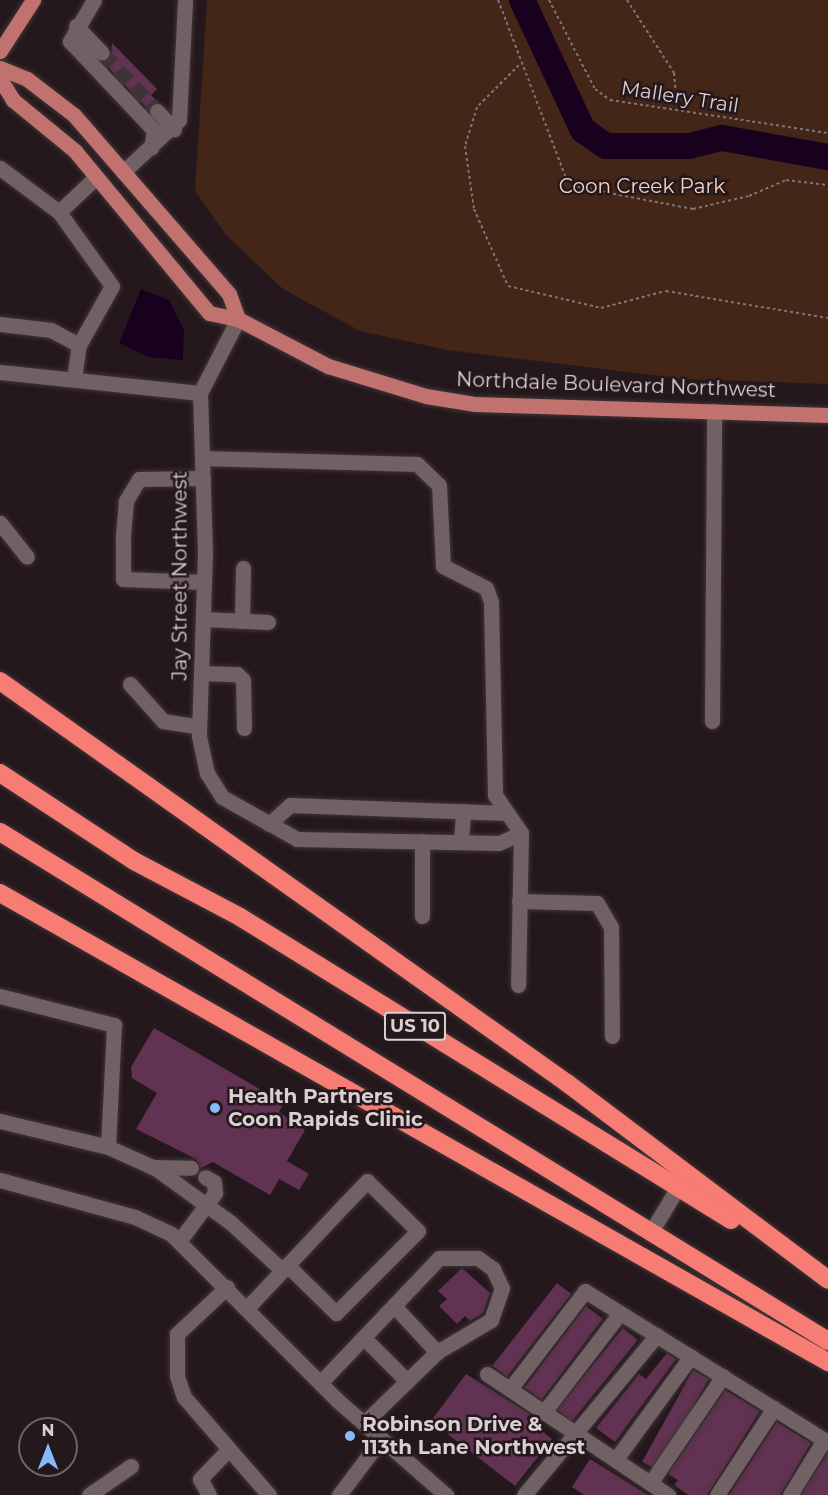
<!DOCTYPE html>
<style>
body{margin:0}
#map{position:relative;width:828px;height:1495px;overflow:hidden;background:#25181c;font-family:Montserrat,sans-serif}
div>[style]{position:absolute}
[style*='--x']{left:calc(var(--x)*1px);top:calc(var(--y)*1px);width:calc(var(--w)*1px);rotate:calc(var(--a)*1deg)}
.green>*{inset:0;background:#432617}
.water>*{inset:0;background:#18001f}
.river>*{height:26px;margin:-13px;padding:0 13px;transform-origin:13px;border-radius:13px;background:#18001f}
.building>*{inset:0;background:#613251;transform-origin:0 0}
.minor-tunnel>*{height:15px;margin-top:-7.5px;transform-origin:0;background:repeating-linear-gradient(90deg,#403437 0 15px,transparent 0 23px)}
.path>*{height:2px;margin-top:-1px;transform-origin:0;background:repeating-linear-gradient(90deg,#7e7376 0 3px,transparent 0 6px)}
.roads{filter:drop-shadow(0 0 2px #3f3537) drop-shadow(0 0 2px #3f3537)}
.minor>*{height:15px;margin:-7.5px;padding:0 7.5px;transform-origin:7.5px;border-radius:7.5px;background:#716165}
.major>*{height:15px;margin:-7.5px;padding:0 7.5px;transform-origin:7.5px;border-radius:7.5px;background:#c1716e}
.highway>*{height:18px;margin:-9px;padding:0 9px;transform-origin:9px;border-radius:9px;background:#f67c74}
.dots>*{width:16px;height:16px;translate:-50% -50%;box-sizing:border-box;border:3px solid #25181c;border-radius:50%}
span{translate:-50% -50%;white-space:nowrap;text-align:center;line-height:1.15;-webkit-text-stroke:5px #25181c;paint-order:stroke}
.shield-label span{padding:2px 4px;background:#25181c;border:2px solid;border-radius:4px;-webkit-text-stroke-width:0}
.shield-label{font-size:18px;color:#d9d0d2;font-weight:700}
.street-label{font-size:20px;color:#d9d0d2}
.park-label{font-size:20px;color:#f5d3c3}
.poi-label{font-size:20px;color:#d9d0d2;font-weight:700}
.left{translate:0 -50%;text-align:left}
.north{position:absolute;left:18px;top:1417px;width:60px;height:60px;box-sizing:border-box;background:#25181c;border:2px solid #6d6265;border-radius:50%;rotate:0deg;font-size:16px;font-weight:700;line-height:24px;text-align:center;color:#d9d0d2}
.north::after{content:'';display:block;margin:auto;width:21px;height:27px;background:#85bbfb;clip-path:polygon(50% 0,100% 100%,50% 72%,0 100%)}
</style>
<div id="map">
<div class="green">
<i style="clip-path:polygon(207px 0,828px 0,828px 384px,684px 379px,447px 350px,360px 331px,283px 289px,226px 235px,195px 191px)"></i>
</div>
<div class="water">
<i style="clip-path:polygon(141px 289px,169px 300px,184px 329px,183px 360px,148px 357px,119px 343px)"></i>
</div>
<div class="river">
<i style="--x:522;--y:0;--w:144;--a:64.9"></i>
<i style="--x:583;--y:130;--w:28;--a:35"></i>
<i style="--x:606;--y:146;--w:83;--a:0"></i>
<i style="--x:689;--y:146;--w:34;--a:-14"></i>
<i style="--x:722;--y:138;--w:108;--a:10.2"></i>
</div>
<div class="building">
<i style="clip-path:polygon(112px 43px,157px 89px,151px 95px,158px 102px,148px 109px,104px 63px,111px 56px)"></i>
<i style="clip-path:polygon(154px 1028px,284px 1103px,279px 1112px,305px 1130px,287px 1161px,309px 1174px,299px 1190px,279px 1179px,270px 1195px,213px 1162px,201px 1168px,196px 1159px,136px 1129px,157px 1093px,132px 1078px,131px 1067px)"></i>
<i style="clip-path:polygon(462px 1268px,490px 1293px,483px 1313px,470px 1321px,465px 1316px,457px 1324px,439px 1306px,447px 1299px,438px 1291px)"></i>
<i style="left:557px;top:1283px;width:18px;height:105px;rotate:38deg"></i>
<i style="left:586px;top:1306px;width:21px;height:102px;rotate:37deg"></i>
<i style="left:623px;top:1328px;width:19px;height:105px;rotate:39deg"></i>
<i style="clip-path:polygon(667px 1353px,676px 1359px,615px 1442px,596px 1428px,639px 1374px,646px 1379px)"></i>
<i style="left:693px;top:1370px;width:18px;height:105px;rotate:29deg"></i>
<i style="clip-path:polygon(466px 1374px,530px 1414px,526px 1419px,552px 1439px,515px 1486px,431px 1421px)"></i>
<i style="clip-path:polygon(725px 1390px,760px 1411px,707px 1495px,688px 1495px,674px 1485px,678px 1480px,668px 1474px)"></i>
<i style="clip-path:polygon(777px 1422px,811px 1443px,780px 1495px,729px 1495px)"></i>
<i style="clip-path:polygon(828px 1452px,828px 1495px,801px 1495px)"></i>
<i style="clip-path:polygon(590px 1459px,648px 1495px,584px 1495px,572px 1487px)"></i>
</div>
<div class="minor-tunnel">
<i style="--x:102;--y:53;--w:80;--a:46.5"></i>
</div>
<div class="path">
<i style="--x:498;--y:0;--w:191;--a:69.1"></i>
<i style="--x:566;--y:178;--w:15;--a:37"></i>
<i style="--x:578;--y:187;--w:117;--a:10.8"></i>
<i style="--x:693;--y:209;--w:57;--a:-13.1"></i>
<i style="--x:749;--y:196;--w:40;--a:-23.4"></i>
<i style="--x:786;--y:180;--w:42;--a:6.8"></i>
<i style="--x:549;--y:0;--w:100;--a:62.7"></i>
<i style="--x:595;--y:89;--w:19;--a:36"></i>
<i style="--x:610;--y:100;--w:220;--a:8.6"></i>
<i style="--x:627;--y:0;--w:87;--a:57.2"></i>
<i style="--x:674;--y:73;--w:36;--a:85"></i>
<i style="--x:519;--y:65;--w:59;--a:135"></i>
<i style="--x:477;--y:107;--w:41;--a:107.1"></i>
<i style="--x:465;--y:146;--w:64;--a:81.9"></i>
<i style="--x:474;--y:209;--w:84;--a:66.2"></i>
<i style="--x:508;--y:286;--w:96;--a:13.3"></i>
<i style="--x:601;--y:308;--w:67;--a:-14.7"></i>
<i style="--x:666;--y:291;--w:164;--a:9.5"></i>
</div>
<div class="roads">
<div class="minor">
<i style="--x:94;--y:0;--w:48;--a:120.3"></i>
<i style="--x:70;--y:41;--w:122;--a:46.7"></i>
<i style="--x:154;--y:130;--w:18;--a:99"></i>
<i style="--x:76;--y:26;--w:37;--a:46"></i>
<i style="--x:157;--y:111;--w:25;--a:47"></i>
<i style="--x:0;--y:168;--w:74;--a:36.7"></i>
<i style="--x:59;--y:212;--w:91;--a:54.4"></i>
<i style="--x:112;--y:286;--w:68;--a:119.2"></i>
<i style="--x:79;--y:345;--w:32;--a:-152"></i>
<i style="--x:51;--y:330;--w:51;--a:-173.3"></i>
<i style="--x:123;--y:172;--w:76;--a:-42.9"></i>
<i style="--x:179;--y:120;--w:120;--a:-87.1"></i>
<i style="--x:59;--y:212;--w:51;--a:-43.4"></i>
<i style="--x:238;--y:319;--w:83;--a:117.2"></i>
<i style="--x:200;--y:393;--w:160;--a:88.2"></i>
<i style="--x:205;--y:553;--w:183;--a:91.9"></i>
<i style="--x:199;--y:736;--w:38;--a:78"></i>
<i style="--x:207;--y:773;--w:28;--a:58"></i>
<i style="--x:222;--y:797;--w:86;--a:29.2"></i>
<i style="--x:297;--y:839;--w:202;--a:1.1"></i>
<i style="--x:499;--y:843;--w:24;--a:-24"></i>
<i style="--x:0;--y:372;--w:201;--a:6"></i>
<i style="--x:74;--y:379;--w:34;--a:-82"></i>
<i style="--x:202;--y:458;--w:215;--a:1.6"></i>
<i style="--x:417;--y:464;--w:30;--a:44"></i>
<i style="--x:439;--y:485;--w:81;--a:87.2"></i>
<i style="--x:443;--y:566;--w:48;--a:27.1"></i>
<i style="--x:486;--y:588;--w:15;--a:70"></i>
<i style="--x:491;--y:602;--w:193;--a:88.8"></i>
<i style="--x:495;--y:795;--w:46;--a:55.6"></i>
<i style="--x:521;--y:833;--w:152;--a:91.1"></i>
<i style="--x:203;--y:478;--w:64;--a:179.1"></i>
<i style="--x:139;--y:479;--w:26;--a:121"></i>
<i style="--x:126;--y:501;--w:38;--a:95"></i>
<i style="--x:123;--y:539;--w:40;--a:90"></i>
<i style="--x:123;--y:579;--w:81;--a:2.1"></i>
<i style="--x:0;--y:523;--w:43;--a:51.5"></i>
<i style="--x:203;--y:619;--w:65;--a:2.6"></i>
<i style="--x:242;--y:621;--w:53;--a:-88.9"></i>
<i style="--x:201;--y:673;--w:36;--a:2"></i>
<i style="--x:237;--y:674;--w:8;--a:45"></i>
<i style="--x:243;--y:680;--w:48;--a:88.8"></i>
<i style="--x:130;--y:684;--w:50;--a:48.3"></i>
<i style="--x:163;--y:721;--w:36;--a:9"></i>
<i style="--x:712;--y:721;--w:310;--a:-89.6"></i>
<i style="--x:269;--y:824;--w:28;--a:-42"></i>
<i style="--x:290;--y:805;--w:217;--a:2.1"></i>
<i style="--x:461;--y:842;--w:31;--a:-86"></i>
<i style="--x:519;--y:901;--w:78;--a:1.5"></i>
<i style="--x:597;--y:903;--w:28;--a:60"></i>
<i style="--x:611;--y:927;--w:109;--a:89.5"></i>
<i style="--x:422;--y:916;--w:75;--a:-90"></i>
<i style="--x:0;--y:996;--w:118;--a:14.3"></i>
<i style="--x:114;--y:1025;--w:122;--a:92.8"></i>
<i style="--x:108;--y:1147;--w:51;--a:24.1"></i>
<i style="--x:155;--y:1168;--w:92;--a:35.8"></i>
<i style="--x:230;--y:1222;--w:71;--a:42.7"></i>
<i style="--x:0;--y:1121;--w:111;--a:13.5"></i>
<i style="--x:152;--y:1167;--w:39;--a:1"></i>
<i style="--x:0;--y:1180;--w:140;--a:15.3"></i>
<i style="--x:135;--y:1217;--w:40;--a:25"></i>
<i style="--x:171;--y:1234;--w:235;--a:45"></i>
<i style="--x:337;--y:1400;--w:145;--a:41.1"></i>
<i style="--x:651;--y:1232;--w:52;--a:-59"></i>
<i style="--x:180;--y:1240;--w:59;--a:-53.3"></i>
<i style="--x:215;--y:1193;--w:11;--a:-95"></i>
<i style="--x:214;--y:1182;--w:10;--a:-151"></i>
<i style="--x:227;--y:1287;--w:69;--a:136.8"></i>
<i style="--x:177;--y:1334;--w:42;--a:90"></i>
<i style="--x:177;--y:1376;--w:22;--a:72"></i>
<i style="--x:184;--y:1397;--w:130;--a:49.1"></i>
<i style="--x:395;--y:1307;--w:62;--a:47"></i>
<i style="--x:247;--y:1308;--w:143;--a:-46.7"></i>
<i style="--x:345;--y:1204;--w:32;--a:-46"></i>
<i style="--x:367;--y:1181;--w:71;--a:44.4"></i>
<i style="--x:418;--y:1231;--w:116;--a:135"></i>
<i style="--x:336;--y:1313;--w:69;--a:-135.6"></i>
<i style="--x:364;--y:1338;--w:61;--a:45"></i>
<i style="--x:487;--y:1374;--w:218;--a:33.8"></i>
<i style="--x:320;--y:1383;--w:173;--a:-46.4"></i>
<i style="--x:439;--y:1258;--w:39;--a:0"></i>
<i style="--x:478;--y:1258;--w:19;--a:36"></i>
<i style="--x:493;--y:1269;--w:21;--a:65"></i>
<i style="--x:502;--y:1288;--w:34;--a:109"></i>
<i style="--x:491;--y:1320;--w:63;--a:149.3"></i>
<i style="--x:437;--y:1352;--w:102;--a:135.8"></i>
<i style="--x:510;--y:1389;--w:123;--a:-52.6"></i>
<i style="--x:585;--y:1291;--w:286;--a:31.9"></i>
<i style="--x:544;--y:1412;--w:125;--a:-52.5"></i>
<i style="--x:616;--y:1459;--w:127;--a:-53.9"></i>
<i style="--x:651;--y:1482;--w:128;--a:-55.8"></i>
<i style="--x:89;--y:1495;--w:51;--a:-34.6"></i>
<i style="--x:209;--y:1495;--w:18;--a:-119"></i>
<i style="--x:200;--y:1479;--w:37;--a:-46"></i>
<i style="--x:339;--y:1495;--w:70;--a:-53.1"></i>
<i style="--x:524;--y:1495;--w:208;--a:-50.3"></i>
<i style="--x:717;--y:1495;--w:104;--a:-56.8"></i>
<i style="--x:790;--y:1495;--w:65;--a:-58.3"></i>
</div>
<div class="major">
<i style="--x:0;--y:51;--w:61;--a:-57.1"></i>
<i style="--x:0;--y:68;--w:29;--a:22"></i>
<i style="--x:27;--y:79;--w:59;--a:37.5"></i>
<i style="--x:74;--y:115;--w:237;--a:49.1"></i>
<i style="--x:229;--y:294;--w:27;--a:70"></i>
<i style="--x:0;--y:79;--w:25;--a:58"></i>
<i style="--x:13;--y:100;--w:80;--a:39.4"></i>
<i style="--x:75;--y:151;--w:210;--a:50.4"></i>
<i style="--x:209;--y:313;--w:30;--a:12"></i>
<i style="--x:238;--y:319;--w:102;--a:27.6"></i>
<i style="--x:328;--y:366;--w:102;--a:17"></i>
<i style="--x:426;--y:396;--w:50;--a:9.3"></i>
<i style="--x:475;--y:404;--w:353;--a:1.8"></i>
</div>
<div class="highway">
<i style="--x:0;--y:681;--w:695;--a:35.34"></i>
<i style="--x:567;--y:1083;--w:327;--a:37"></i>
<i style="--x:0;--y:773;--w:160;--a:33.3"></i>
<i style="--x:134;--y:861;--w:120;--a:27.8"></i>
<i style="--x:240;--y:917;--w:577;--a:31.68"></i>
<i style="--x:0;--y:832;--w:972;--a:31.58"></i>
<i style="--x:0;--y:893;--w:952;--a:29.53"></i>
</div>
</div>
<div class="dots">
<i style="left:215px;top:1108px;background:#85bbfb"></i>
<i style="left:350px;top:1436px;background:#85bbfb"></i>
</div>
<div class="shield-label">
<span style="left:415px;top:1026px">US 10</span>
</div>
<div class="street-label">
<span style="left:680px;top:97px;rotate:9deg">Mallery Trail</span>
<span style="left:616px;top:385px;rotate:2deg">Northdale Boulevard Northwest</span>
<span style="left:180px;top:576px;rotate:-90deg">Jay Street Northwest</span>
</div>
<div class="park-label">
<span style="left:642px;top:186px">Coon Creek Park</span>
</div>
<div class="poi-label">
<span class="left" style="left:228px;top:1108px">Health Partners<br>Coon Rapids Clinic</span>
<span class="left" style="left:362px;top:1436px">Robinson Drive &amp;<br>113th Lane Northwest</span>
</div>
<div class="north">N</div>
</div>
